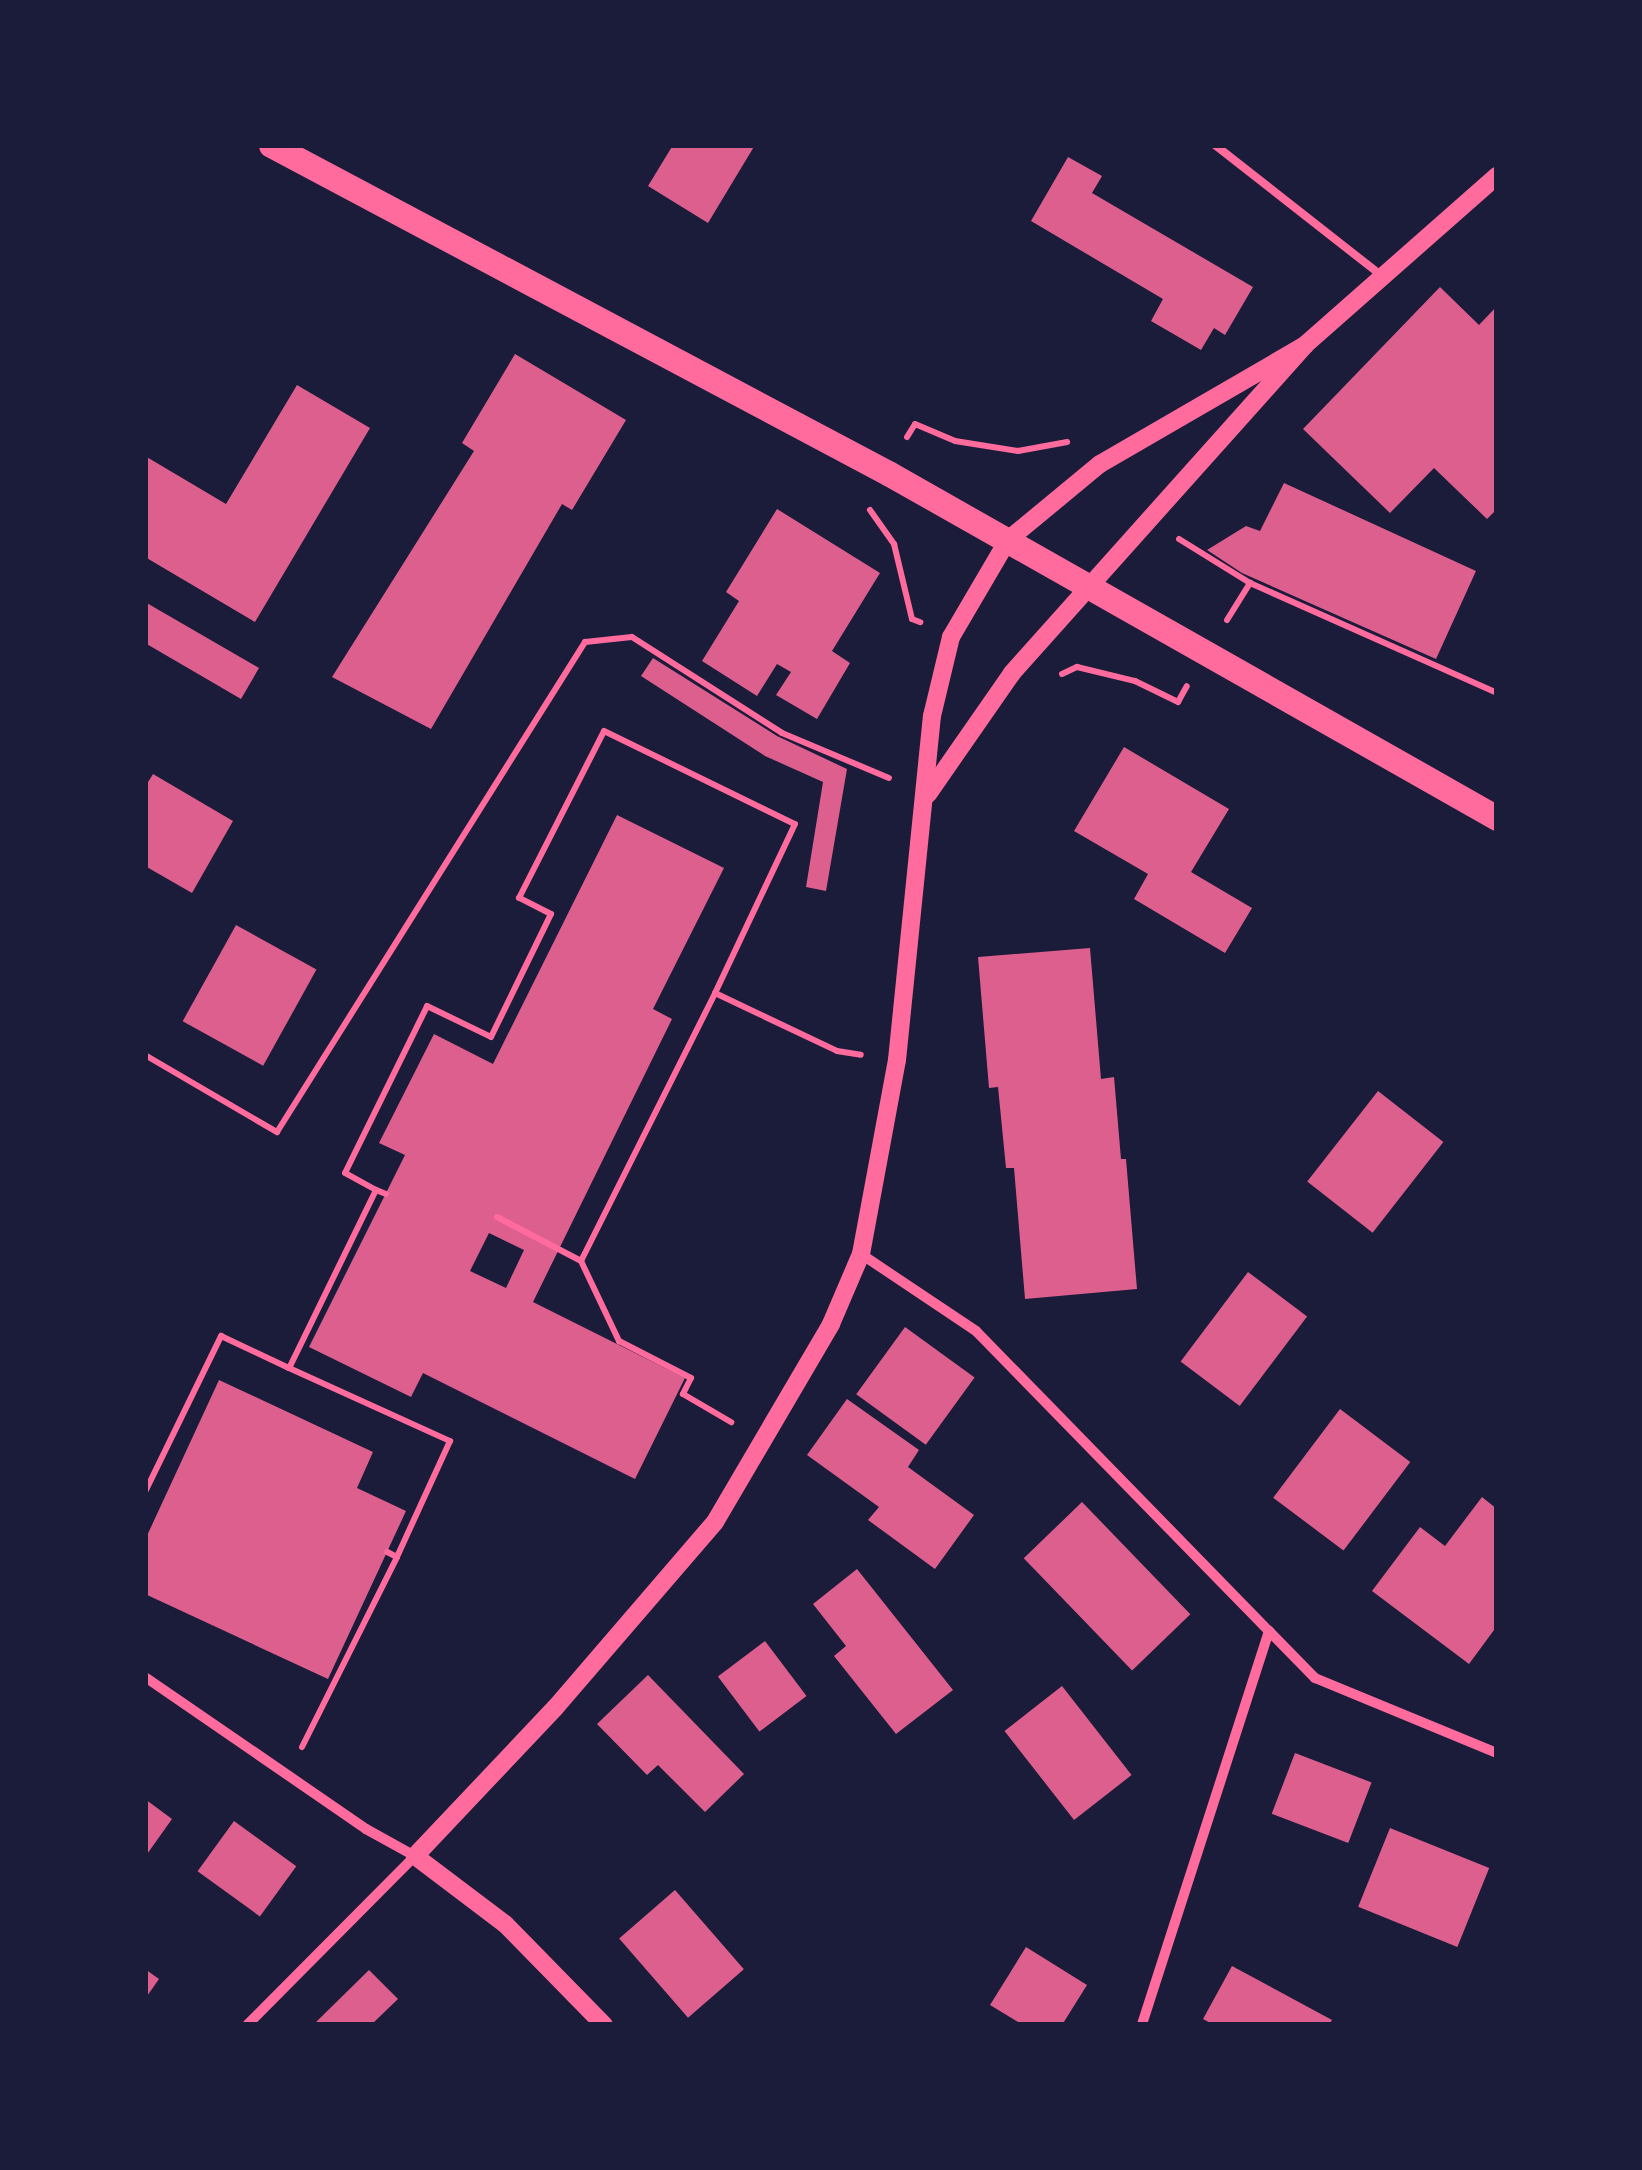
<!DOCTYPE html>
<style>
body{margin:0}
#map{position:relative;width:1642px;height:2170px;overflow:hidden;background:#1b1b3a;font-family:Rubik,sans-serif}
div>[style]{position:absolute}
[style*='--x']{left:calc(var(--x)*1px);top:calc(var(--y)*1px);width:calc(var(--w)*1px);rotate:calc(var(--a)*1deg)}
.building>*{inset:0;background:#dd5f8e;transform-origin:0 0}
.path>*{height:6px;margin:-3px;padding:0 3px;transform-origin:3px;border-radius:3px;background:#ff6b9d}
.service>*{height:8px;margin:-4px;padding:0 4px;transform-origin:4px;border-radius:4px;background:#ff6b9d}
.minor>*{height:10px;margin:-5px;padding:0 5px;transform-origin:5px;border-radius:5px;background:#ff6b9d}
.tertiary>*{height:18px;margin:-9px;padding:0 9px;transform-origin:9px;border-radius:9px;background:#ff6b9d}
.primary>*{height:25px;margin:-12.5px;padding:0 12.5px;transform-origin:12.5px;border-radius:12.5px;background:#ff6b9d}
span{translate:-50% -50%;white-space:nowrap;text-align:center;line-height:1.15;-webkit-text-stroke:8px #1b1b3a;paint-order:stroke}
.frame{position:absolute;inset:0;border:148px solid #1b1b3a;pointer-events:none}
</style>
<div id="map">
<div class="building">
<i style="clip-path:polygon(673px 145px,755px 145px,708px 223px,648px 186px)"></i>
<i style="clip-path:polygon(1068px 157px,1102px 176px,1092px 193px,1253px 287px,1225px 335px,1214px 328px,1201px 350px,1151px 321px,1163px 299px,1031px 221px)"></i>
<i style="clip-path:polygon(1440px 287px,1479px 325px,1497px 306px,1497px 509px,1487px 519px,1434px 468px,1390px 513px,1303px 429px)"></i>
<i style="clip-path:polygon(515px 354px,626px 420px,572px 510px,562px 504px,431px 729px,332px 677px,474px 451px,462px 443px)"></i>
<i style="clip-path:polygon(297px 385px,370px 428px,255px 622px,145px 557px,145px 456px,226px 504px)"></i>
<i style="clip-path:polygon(1284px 483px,1476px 571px,1436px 659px,1242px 573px,1207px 550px,1246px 526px,1260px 531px)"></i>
<i style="clip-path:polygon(777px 509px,880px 573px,832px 651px,850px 663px,817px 719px,776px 695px,791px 672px,777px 664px,757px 696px,702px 661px,739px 601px,726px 592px)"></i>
<i style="clip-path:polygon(145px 602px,259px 668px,241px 699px,145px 643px)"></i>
<i style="clip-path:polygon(653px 658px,777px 736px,847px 769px,826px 891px,806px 887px,823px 782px,765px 756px,641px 676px)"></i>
<i style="clip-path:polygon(1124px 747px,1229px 809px,1191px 872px,1252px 908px,1225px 953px,1134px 899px,1148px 874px,1074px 831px)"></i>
<i style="clip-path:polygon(153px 774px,233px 821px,192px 893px,145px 866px,145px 787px)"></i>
<i style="clip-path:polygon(evenodd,617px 815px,724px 868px,653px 1009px,672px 1019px,533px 1302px,685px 1378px,635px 1479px,423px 1373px,411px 1397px,309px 1347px,405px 1155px,379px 1143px,434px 1034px,493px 1064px,617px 815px,489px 1233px,524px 1250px,506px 1288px,470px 1271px,489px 1233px)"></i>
<i style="left:236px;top:925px;width:92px;height:110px;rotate:29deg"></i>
<i style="clip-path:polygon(1090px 948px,1101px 1079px,1114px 1077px,1121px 1159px,1126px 1159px,1137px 1289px,1025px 1299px,1014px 1168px,1006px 1168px,998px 1087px,989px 1088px,978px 957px)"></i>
<i style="left:1378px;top:1091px;width:83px;height:115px;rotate:38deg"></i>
<i style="left:1248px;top:1272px;width:74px;height:112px;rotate:37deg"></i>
<i style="left:905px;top:1327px;width:86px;height:83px;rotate:36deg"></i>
<i style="clip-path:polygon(219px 1380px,373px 1452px,357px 1488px,406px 1511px,328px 1679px,145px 1594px,145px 1540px)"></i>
<i style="clip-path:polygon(847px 1399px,919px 1450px,908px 1467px,974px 1515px,935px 1569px,868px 1520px,879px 1507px,807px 1455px)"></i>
<i style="left:1340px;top:1409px;width:88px;height:111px;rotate:37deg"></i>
<i style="clip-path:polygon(1482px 1497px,1497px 1509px,1497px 1626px,1469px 1664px,1372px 1591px,1420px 1527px,1445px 1546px)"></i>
<i style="left:1082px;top:1502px;width:156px;height:81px;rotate:46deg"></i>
<i style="clip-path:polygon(857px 1569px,953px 1690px,896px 1734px,834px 1656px,846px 1646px,813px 1604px)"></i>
<i style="left:765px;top:1641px;width:69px;height:59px;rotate:53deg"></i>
<i style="clip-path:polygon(648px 1675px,744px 1774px,705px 1812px,658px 1765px,647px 1775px,597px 1724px)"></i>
<i style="left:1062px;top:1686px;width:113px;height:73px;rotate:52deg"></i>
<i style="left:1295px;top:1753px;width:82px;height:65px;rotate:21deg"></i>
<i style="clip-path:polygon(145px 1799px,172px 1819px,145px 1857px)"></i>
<i style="left:234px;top:1821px;width:77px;height:62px;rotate:36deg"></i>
<i style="left:1390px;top:1828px;width:107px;height:85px;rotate:22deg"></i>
<i style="left:675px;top:1890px;width:105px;height:74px;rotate:49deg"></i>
<i style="clip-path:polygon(1026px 1947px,1087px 1985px,1062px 2025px,1023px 2025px,990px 2005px)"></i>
<i style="clip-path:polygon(1232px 1966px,1332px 2020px,1329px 2025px,1214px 2025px,1203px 2019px)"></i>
<i style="clip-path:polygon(145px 1969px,159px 1979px,145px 1999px)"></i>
<i style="clip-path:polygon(369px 1970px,398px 1999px,371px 2025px,313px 2025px)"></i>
</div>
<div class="path">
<i style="--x:907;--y:437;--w:15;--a:-58"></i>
<i style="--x:915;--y:424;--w:43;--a:23"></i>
<i style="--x:955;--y:441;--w:64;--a:9"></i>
<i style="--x:1018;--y:451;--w:50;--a:-10.4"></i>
<i style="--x:870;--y:510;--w:42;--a:54.8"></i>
<i style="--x:894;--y:544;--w:77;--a:76.5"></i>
<i style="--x:912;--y:619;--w:9;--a:21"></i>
<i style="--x:1179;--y:539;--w:84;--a:31.8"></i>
<i style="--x:1250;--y:583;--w:270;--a:24"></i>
<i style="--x:1227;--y:620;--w:44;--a:-58.1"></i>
<i style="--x:1062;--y:674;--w:17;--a:-25"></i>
<i style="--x:1077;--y:667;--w:60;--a:13.6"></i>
<i style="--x:1135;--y:681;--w:48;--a:26"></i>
<i style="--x:1178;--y:702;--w:18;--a:-61"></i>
<i style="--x:145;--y:1055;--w:153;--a:30.3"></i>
<i style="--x:277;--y:1132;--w:579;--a:-57.85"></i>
<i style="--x:585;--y:642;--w:47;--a:-6.1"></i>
<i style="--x:632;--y:637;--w:178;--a:32.6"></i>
<i style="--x:782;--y:733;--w:116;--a:22.8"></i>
<i style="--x:376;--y:1190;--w:35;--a:-151"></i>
<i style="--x:345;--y:1173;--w:186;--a:-63.8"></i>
<i style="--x:427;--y:1006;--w:71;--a:25.8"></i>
<i style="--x:491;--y:1037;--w:137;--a:-64"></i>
<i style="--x:551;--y:914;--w:36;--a:-153"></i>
<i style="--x:519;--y:898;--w:187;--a:-63"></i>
<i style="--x:604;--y:731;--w:212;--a:26"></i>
<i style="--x:795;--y:824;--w:187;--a:115.3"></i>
<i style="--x:386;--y:1194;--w:11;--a:-158"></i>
<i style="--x:376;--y:1190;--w:198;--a:116"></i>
<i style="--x:289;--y:1368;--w:177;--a:24.4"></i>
<i style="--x:450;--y:1441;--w:128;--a:114.6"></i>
<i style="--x:497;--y:1217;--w:95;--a:27.6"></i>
<i style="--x:581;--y:1261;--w:89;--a:64.6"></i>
<i style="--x:619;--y:1341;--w:81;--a:27.2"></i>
<i style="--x:691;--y:1378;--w:18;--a:117"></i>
<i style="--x:683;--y:1394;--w:56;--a:30.3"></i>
<i style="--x:581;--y:1261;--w:300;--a:-63.4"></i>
<i style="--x:715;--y:993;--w:135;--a:25.4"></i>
<i style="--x:837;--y:1051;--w:24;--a:9"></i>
<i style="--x:145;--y:1492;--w:174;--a:-64"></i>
<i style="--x:221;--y:1336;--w:75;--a:25.2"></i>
<i style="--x:302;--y:1747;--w:212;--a:-63.4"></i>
<i style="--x:397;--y:1557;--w:11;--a:-153"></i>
</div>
<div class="service">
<i style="--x:1215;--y:145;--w:211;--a:38.1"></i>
</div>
<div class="minor">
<i style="--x:861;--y:1254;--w:138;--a:33.8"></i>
<i style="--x:976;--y:1331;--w:419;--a:45.7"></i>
<i style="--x:1269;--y:1631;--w:414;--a:107.9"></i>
<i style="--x:1269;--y:1631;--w:66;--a:45.6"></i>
<i style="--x:1315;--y:1678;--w:197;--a:22.4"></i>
<i style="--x:145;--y:1677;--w:268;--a:34.5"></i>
<i style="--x:366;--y:1829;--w:56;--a:28.9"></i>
<i style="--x:415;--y:1856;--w:238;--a:134.8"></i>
</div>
<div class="tertiary">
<i style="--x:928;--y:794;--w:147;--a:-55.2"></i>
<i style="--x:1012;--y:673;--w:440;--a:-48.2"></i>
<i style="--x:1305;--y:345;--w:256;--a:-41.4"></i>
<i style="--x:604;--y:2025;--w:141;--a:-134.4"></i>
<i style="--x:505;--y:1924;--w:113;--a:-142.9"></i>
<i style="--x:415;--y:1856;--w:204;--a:-46.6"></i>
<i style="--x:555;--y:1708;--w:245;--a:-49.3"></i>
<i style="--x:715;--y:1522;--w:229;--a:-59.6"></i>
<i style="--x:831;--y:1324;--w:76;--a:-66.8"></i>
<i style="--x:861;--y:1254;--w:197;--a:-79.5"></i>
<i style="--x:897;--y:1060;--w:346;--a:-84.2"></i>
<i style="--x:932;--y:716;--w:81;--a:-76.5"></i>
<i style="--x:951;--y:637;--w:113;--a:-59.6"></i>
<i style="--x:1008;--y:540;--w:119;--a:-39.6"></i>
<i style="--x:1100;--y:464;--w:237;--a:-30.1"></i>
</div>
<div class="primary">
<i style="--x:271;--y:145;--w:699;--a:28"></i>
<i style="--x:888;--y:473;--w:700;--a:29.53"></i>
</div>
<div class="frame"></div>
</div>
